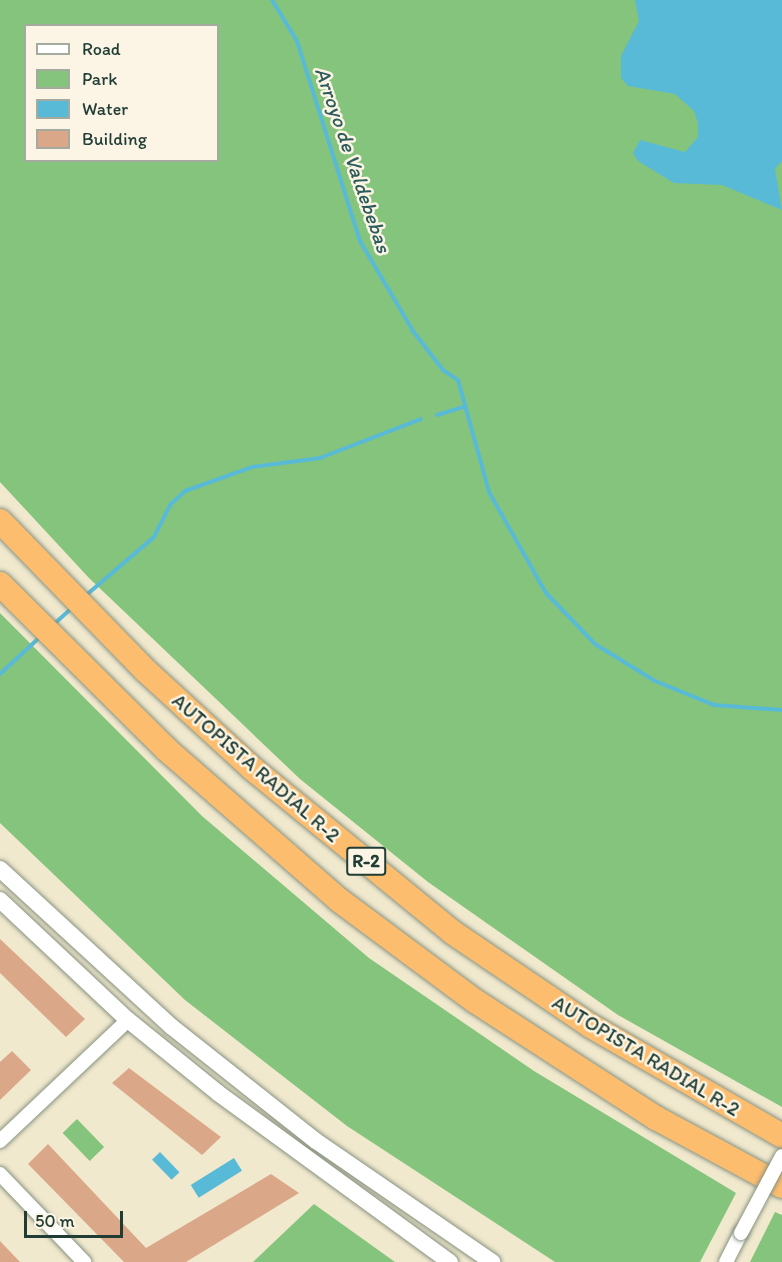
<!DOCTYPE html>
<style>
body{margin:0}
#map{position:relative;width:782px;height:1262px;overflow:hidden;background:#f1e9ce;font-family:Itim,sans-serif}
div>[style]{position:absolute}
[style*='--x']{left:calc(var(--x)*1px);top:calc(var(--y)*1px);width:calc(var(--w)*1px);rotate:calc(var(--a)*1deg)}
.green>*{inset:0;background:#85c47c;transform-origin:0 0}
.water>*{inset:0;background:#58bad6;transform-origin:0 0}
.stream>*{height:4px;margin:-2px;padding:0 2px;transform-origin:2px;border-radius:2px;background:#58bad6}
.building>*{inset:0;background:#daa888}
.roads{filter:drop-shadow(0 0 2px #889381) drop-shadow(0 0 2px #889381)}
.minor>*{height:14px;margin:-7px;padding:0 7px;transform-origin:7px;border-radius:7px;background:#fff}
.tertiary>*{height:16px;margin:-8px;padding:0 8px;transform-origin:8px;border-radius:8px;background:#fff}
.motorway>*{height:24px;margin:-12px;padding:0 12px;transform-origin:12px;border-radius:12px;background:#fcbd6f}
.bridges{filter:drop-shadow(0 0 2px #889381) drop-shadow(0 0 2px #889381)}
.minor-bridge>*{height:14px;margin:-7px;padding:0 7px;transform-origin:7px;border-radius:7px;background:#fff}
span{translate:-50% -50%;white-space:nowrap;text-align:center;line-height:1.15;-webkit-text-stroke:5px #fcf5e5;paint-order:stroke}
.shield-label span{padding:2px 4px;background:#fcf5e5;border:2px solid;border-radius:4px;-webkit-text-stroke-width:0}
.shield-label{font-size:18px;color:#1f3d34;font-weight:700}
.street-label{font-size:20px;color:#1f3d34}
.water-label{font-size:21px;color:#2d5c5c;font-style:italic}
.legend{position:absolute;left:24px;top:24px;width:195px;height:138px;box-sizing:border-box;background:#fcf5e5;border:2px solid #a4ab9e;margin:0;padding:8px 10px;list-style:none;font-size:18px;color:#1f3d34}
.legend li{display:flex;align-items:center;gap:12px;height:30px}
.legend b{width:30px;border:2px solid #a4ab9e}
.scale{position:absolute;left:24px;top:1211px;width:99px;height:27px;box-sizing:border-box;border:3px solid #1f3d34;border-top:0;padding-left:8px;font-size:18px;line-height:21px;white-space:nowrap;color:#1f3d34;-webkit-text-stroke:4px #fcf5e5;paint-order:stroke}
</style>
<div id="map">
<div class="green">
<i style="clip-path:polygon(evenodd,0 0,782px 0,782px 1107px,618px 1015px,428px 882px,300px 779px,89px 578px,0 482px,0 0,26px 26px,218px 26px,218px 160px,26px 160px,26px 26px)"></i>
<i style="clip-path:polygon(0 613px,202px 816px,369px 958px,534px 1071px,736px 1193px,700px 1262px,555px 1262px,347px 1126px,185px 1000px,0 823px)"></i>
<i style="left:77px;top:1119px;width:39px;height:20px;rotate:46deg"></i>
<i style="clip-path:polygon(314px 1204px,395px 1262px,253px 1262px)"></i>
<i style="clip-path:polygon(775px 1212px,782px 1215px,782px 1262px,750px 1262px)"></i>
</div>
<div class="water">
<i style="clip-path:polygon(635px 0,782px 0,782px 161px,775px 169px,782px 210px,722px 185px,674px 183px,638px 161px,633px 153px,640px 140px,685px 152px,698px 137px,698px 123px,694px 111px,675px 94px,628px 86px,621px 78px,621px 56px,639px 21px)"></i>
<i style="left:160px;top:1152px;width:28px;height:11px;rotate:46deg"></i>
<i style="left:234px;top:1158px;width:15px;height:51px;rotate:58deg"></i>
</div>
<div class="stream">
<i style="--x:272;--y:0;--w:48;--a:58.6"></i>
<i style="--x:297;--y:41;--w:210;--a:72.5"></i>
<i style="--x:360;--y:241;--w:104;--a:59.5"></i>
<i style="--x:413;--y:331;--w:49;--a:52.4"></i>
<i style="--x:443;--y:370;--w:18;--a:34"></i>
<i style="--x:458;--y:380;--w:116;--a:74.5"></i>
<i style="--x:489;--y:492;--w:116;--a:60.6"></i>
<i style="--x:546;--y:593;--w:71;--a:46.1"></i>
<i style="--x:595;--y:644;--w:70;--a:31.7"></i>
<i style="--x:655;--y:681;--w:64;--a:22.1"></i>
<i style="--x:714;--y:705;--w:68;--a:4.2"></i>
<i style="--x:437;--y:415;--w:28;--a:-17"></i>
<i style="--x:84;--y:597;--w:92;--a:-40.6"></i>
<i style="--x:154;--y:537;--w:36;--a:-63"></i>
<i style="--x:170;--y:505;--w:21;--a:-43"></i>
<i style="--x:185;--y:491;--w:71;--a:-19.7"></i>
<i style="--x:252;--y:467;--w:69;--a:-7.5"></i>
<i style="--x:320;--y:458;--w:108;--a:-21.1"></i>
<i style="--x:53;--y:625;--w:25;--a:-42"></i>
<i style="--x:0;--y:674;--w:56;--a:-42.8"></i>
</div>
<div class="building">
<i style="clip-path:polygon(0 939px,85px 1019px,66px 1037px,0 973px)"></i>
<i style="clip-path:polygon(12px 1051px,31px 1070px,0 1100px,0 1062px)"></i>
<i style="clip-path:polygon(129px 1068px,221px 1137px,202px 1155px,112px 1083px)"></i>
<i style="clip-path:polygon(48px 1144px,146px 1248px,271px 1174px,299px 1193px,186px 1262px,124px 1262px,28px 1164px)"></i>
<i style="clip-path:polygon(0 1241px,20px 1262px,0 1262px)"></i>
</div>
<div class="roads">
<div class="minor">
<i style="--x:0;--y:1141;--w:176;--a:-43.4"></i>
<i style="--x:0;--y:1174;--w:122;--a:46.3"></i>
<i style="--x:726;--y:1262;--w:33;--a:-63"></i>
</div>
<div class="tertiary">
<i style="--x:0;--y:869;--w:234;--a:42.6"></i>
<i style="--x:172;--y:1027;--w:184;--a:38.4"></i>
<i style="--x:316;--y:1141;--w:214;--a:34.5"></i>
<i style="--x:0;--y:900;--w:175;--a:43.2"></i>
<i style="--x:128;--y:1020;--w:116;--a:39"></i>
<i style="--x:218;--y:1093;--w:287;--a:36.1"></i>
</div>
<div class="motorway">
<i style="--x:0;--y:521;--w:208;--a:45.8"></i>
<i style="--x:145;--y:670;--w:147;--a:42.5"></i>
<i style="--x:253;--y:769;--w:257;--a:39.3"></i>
<i style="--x:452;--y:932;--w:168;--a:34.1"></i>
<i style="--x:591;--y:1026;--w:220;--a:29.9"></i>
<i style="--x:0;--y:584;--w:234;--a:44.8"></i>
<i style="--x:166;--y:749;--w:230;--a:41.1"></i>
<i style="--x:339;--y:900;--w:169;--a:36.6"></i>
<i style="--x:475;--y:1001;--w:216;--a:32.9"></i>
<i style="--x:656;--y:1118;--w:143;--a:28.4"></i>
</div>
</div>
<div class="bridges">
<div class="minor-bridge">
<i style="--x:741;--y:1233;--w:87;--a:-62"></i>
</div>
</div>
<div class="shield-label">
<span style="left:366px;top:861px">R-2</span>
</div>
<div class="street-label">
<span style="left:256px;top:768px;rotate:41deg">AUTOPISTA RADIAL R-2</span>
<span style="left:646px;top:1056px;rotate:31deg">AUTOPISTA RADIAL R-2</span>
</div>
<div class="water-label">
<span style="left:353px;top:160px;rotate:71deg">Arroyo de Valdebebas</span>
</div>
<ul class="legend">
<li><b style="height:8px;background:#fff"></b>Road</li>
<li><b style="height:16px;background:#85c47c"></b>Park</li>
<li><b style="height:16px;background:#58bad6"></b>Water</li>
<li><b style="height:16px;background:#daa888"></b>Building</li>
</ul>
<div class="scale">50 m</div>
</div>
